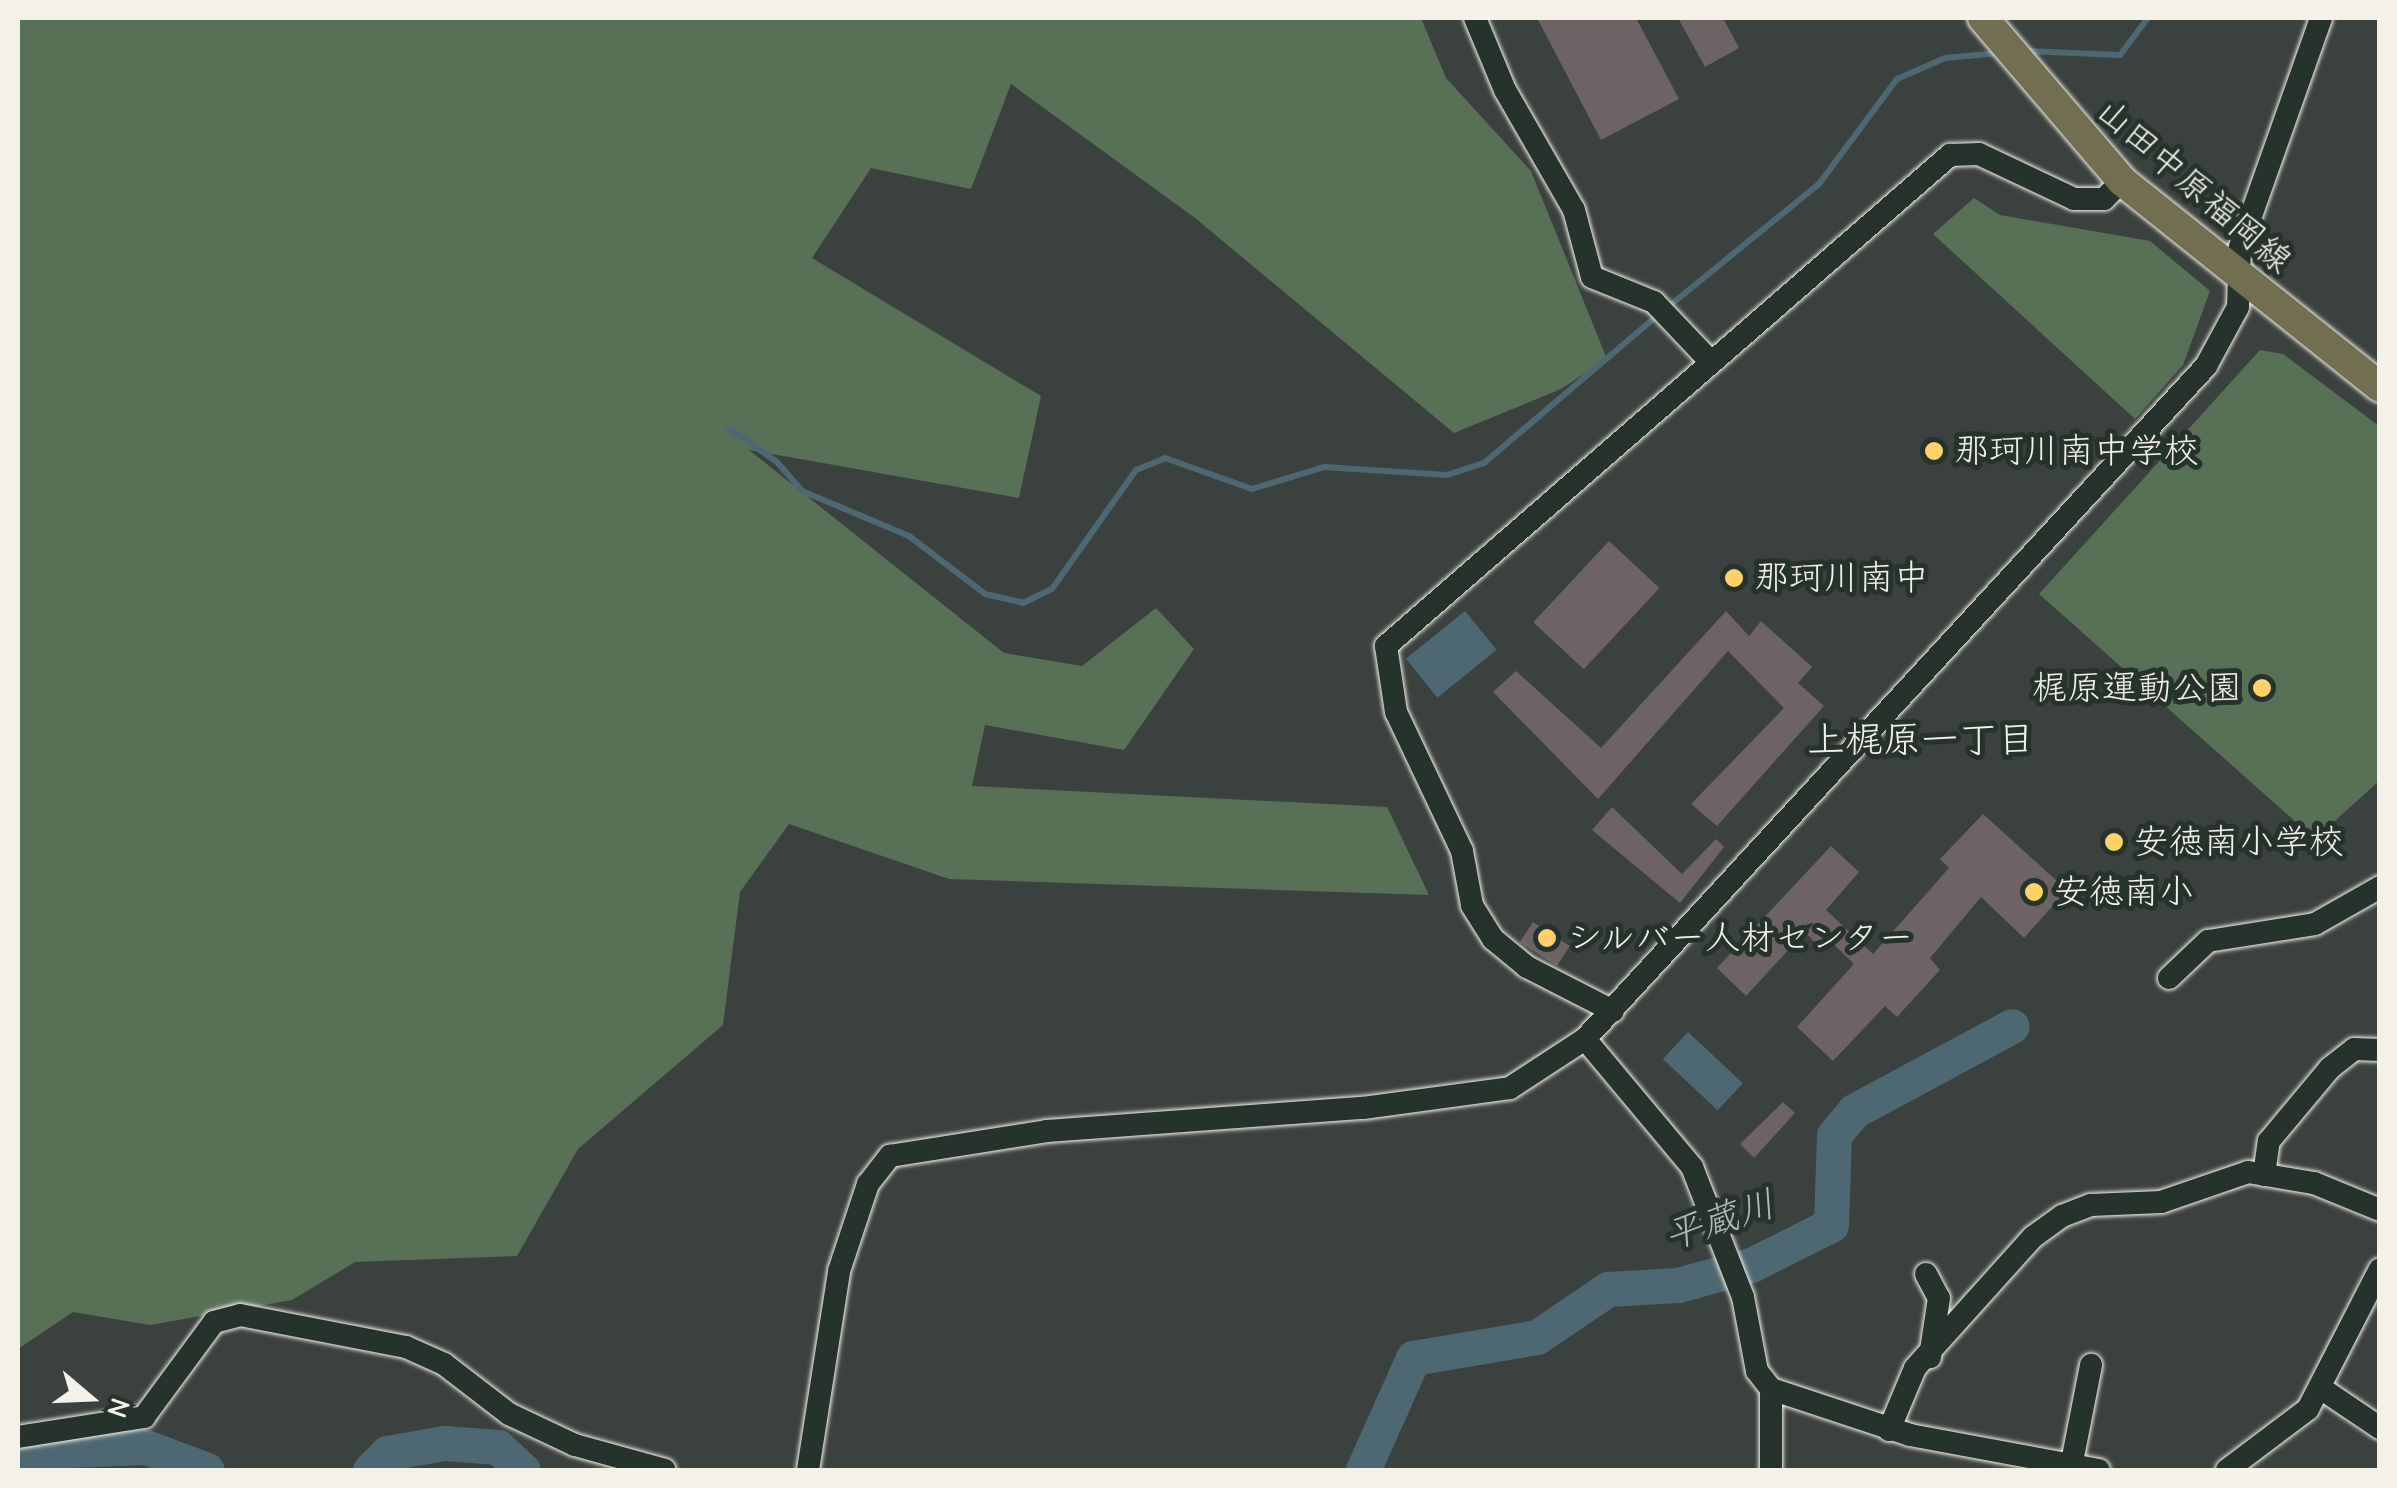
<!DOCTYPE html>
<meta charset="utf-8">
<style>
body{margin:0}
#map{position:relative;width:2397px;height:1488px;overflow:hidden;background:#3b413e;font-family:"Comic Neue","Klee One",sans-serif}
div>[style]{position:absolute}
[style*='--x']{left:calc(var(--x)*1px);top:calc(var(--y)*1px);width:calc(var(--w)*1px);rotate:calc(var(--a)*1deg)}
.green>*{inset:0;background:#587055}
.water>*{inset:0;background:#4e6873;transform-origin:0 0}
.stream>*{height:6px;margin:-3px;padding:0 3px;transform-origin:3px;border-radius:3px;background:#4e6873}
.river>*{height:35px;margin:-17.5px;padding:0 17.5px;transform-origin:17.5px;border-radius:17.5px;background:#4e6873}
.building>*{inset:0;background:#6d6264;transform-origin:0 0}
.roads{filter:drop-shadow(0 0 2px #f4f1e8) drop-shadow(0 0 2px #f4f1e8)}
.minor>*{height:22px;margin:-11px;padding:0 11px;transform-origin:11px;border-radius:11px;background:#26332d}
.major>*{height:30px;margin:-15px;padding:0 15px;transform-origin:15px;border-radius:15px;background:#726e52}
.dots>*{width:28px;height:28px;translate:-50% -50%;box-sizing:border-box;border:5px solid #26332d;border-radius:50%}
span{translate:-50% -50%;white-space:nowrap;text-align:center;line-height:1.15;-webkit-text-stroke:10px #26332d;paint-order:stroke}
.street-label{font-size:35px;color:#f4f1e8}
.poi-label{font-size:35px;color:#f4f1e8}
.left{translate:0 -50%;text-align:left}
.right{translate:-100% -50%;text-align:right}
.neighbourhood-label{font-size:38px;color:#f4f1e8}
.water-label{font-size:38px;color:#b2bab9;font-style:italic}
.frame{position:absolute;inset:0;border:20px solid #f4f1e8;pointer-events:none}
.north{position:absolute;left:40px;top:1348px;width:100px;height:100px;-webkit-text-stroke:8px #26332d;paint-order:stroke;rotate:109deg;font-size:28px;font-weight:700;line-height:40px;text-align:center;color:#f4f1e8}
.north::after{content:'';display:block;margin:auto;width:35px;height:45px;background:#f4f1e8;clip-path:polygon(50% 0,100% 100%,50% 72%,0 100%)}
</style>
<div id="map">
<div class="green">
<i style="clip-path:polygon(18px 18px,1421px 18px,1446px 78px,1531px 171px,1607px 359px,1561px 389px,1454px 433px,1195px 218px,1011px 84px,971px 189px,871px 168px,812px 258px,1041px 396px,1019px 498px,749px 450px,1004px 653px,1082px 666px,1156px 608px,1194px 649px,1124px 750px,985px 725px,972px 786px,1387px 807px,1429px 895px,949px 879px,789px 824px,740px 892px,723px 1025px,578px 1149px,517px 1256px,355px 1262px,292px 1300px,150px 1325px,73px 1312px,18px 1349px)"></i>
<i style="clip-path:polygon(1974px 198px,2000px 215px,2150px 241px,2210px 291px,2183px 365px,2135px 419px,1933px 234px)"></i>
<i style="clip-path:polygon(2260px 350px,2283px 354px,2379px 426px,2379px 781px,2315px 839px,2039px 594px)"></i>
</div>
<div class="water">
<i style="left:1465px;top:611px;width:50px;height:76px;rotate:51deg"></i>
<i style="left:1688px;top:1032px;width:75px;height:37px;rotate:43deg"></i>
</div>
<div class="stream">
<i style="--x:2026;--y:51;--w:94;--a:2.4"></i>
<i style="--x:2120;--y:55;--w:46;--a:-52.9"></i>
<i style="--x:1668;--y:307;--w:195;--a:-39.2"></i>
<i style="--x:1819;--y:184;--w:131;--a:-53.4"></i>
<i style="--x:1897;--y:79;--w:52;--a:-23.6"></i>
<i style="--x:1945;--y:58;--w:54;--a:-5.3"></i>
<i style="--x:729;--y:428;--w:59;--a:35.3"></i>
<i style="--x:777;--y:462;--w:38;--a:49"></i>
<i style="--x:802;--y:491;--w:116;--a:22.8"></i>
<i style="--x:909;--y:536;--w:96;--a:37.3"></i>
<i style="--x:985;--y:594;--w:39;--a:13"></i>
<i style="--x:1023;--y:603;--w:32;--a:-26"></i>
<i style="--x:1052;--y:589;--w:146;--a:-54.8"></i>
<i style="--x:1136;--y:470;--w:31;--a:-22"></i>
<i style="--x:1165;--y:458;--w:92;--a:19.6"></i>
<i style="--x:1252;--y:489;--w:75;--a:-17"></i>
<i style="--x:1324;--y:467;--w:123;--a:3.7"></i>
<i style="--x:1447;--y:475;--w:39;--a:-18"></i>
<i style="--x:1484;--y:463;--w:228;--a:-40.4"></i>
</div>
<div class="river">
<i style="--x:18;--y:1452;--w:128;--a:-2.2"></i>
<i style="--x:146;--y:1447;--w:65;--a:20.7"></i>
<i style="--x:370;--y:1470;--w:24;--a:-45"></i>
<i style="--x:387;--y:1453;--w:58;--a:-10"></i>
<i style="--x:444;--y:1443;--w:54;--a:4.2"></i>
<i style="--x:498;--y:1447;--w:34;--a:43"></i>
<i style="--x:1363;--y:1470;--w:123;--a:-65.9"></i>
<i style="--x:1413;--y:1358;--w:126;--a:-9.6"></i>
<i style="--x:1537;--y:1337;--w:86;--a:-34.1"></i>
<i style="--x:1608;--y:1289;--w:70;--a:-3.3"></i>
<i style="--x:1678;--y:1285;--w:76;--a:-15.3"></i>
<i style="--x:1751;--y:1265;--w:89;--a:-26.6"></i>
<i style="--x:1831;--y:1225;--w:90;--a:-88.1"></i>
<i style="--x:1834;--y:1135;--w:31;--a:-50"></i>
<i style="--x:1854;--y:1111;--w:179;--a:-28.3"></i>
</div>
<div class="building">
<i style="clip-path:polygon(1537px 18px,1636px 18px,1679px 99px,1601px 140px)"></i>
<i style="clip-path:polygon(1678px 18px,1723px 18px,1739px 48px,1705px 67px)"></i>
<i style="left:1609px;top:541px;width:69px;height:111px;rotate:43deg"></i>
<i style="clip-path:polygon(1726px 611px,1749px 636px,1761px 621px,1812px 667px,1798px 683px,1824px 706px,1717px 826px,1691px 804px,1784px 708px,1728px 651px,1598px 799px,1493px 692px,1516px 671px,1601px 748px)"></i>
<i style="clip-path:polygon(1612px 807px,1682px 874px,1716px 839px,1724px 847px,1680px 903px,1592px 830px)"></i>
<i style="clip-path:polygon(1983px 814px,2067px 890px,2024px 938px,1981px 897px,1930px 958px,1940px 970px,1897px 1017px,1885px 1006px,1833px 1061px,1797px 1027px,1854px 964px,1825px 936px,1818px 946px,1805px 932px,1746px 996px,1717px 968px,1831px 846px,1859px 872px,1826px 910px,1873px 954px,1949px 868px,1940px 859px)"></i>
<i style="left:1533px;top:922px;width:44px;height:24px;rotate:33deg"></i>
<i style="clip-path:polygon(1783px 1102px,1795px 1113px,1754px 1158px,1740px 1144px)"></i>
</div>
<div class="roads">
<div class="minor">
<i style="--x:1475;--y:18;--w:78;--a:67.4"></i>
<i style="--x:1505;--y:90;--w:138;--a:60.1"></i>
<i style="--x:1574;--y:210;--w:69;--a:75"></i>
<i style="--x:1592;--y:277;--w:67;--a:22"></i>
<i style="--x:1654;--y:302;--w:79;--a:46.5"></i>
<i style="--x:2169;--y:978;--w:54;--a:-43.5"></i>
<i style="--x:2208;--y:941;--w:108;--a:-9"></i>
<i style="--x:2315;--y:924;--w:75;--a:-29.6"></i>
<i style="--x:1613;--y:1011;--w:97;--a:-152.9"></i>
<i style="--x:1527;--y:967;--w:44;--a:-140.5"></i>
<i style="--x:1493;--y:939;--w:40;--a:-122"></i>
<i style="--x:1472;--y:905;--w:55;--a:-100.5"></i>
<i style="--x:1462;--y:851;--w:154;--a:-115.4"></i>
<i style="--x:1396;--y:712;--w:67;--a:-98.6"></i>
<i style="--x:1386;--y:646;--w:748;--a:-41.04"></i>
<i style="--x:1950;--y:155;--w:29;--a:-2"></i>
<i style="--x:1979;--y:154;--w:105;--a:25.3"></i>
<i style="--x:2074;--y:199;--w:30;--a:0"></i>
<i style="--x:2104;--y:199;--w:25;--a:-45"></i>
<i style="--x:1585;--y:1039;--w:167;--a:50.1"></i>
<i style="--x:1692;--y:1167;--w:140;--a:68.6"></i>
<i style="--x:1743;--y:1297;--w:75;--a:79.3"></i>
<i style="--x:1757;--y:1371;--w:23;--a:52"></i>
<i style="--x:1771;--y:1389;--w:81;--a:90"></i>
<i style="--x:2264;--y:1175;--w:34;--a:-82"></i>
<i style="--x:2269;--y:1141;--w:95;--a:-50.1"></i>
<i style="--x:2330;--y:1068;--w:31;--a:-38"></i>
<i style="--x:2354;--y:1049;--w:26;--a:2"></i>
<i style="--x:1926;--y:1274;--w:27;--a:62"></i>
<i style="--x:1939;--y:1298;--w:60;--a:98.7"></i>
<i style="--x:1771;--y:1389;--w:146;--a:18.3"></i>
<i style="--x:1910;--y:1435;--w:192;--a:10.5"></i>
<i style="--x:2322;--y:1389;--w:70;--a:33.9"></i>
<i style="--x:1889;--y:1430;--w:67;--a:-67.2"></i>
<i style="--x:1915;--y:1368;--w:176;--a:-48"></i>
<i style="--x:2033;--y:1237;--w:36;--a:-36"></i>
<i style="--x:2062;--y:1216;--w:31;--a:-21"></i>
<i style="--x:2091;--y:1205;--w:70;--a:-2.5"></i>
<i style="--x:2161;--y:1202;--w:92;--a:-19"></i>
<i style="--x:2248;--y:1172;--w:67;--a:9.5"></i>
<i style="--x:2314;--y:1183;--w:71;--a:22.2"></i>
<i style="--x:18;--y:1437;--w:128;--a:-9"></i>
<i style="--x:144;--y:1417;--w:118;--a:-53.6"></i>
<i style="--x:214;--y:1322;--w:27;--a:-15"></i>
<i style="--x:240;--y:1315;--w:169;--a:10.9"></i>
<i style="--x:406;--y:1347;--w:42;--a:24.1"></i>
<i style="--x:444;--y:1364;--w:82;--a:37.6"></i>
<i style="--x:509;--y:1414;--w:73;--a:25.2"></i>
<i style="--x:575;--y:1445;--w:93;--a:15.5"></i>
<i style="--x:2072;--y:1462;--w:99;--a:-78.9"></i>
<i style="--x:808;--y:1470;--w:201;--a:-81.1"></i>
<i style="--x:839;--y:1271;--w:92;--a:-71.6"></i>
<i style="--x:868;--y:1184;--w:36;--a:-52"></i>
<i style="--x:890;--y:1156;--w:159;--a:-9"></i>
<i style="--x:1047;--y:1131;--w:317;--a:-4.2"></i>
<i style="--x:1363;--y:1108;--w:148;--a:-7.7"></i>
<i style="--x:1510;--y:1088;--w:90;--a:-33.2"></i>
<i style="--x:1585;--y:1039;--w:916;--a:-47.3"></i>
<i style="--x:2206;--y:366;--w:67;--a:-61.5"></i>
<i style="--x:2238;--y:307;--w:60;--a:-88.1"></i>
<i style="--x:2240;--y:247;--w:243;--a:-70.5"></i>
<i style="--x:2227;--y:1470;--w:101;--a:-37"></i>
<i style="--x:2308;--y:1409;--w:157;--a:-62.8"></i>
</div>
<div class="major">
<i style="--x:1983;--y:18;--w:214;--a:49.5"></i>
<i style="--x:2122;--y:181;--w:330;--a:38.6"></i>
</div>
</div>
<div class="dots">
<i style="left:1934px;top:451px;background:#ffd166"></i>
<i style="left:1734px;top:578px;background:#ffd166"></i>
<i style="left:2262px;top:688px;background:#ffd166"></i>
<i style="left:2114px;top:842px;background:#ffd166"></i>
<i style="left:2034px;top:892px;background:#ffd166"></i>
<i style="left:1547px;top:938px;background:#ffd166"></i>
</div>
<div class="street-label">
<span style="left:2194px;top:186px;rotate:41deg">山田中原福岡線</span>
</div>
<div class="poi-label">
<span class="left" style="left:1954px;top:451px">那珂川南中学校</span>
<span class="left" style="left:1754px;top:578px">那珂川南中</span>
<span class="right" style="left:2242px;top:688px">梶原運動公園</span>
<span class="left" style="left:2134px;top:842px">安徳南小学校</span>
<span class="left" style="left:2054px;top:892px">安徳南小</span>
<span class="left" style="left:1567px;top:938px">シルバー人材センター</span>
</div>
<div class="neighbourhood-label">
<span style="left:1921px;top:741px">上梶原一丁目</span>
</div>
<div class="water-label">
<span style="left:1720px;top:1221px;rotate:-18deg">平蔵川</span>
</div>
<div class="frame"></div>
<div class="north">N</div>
</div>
